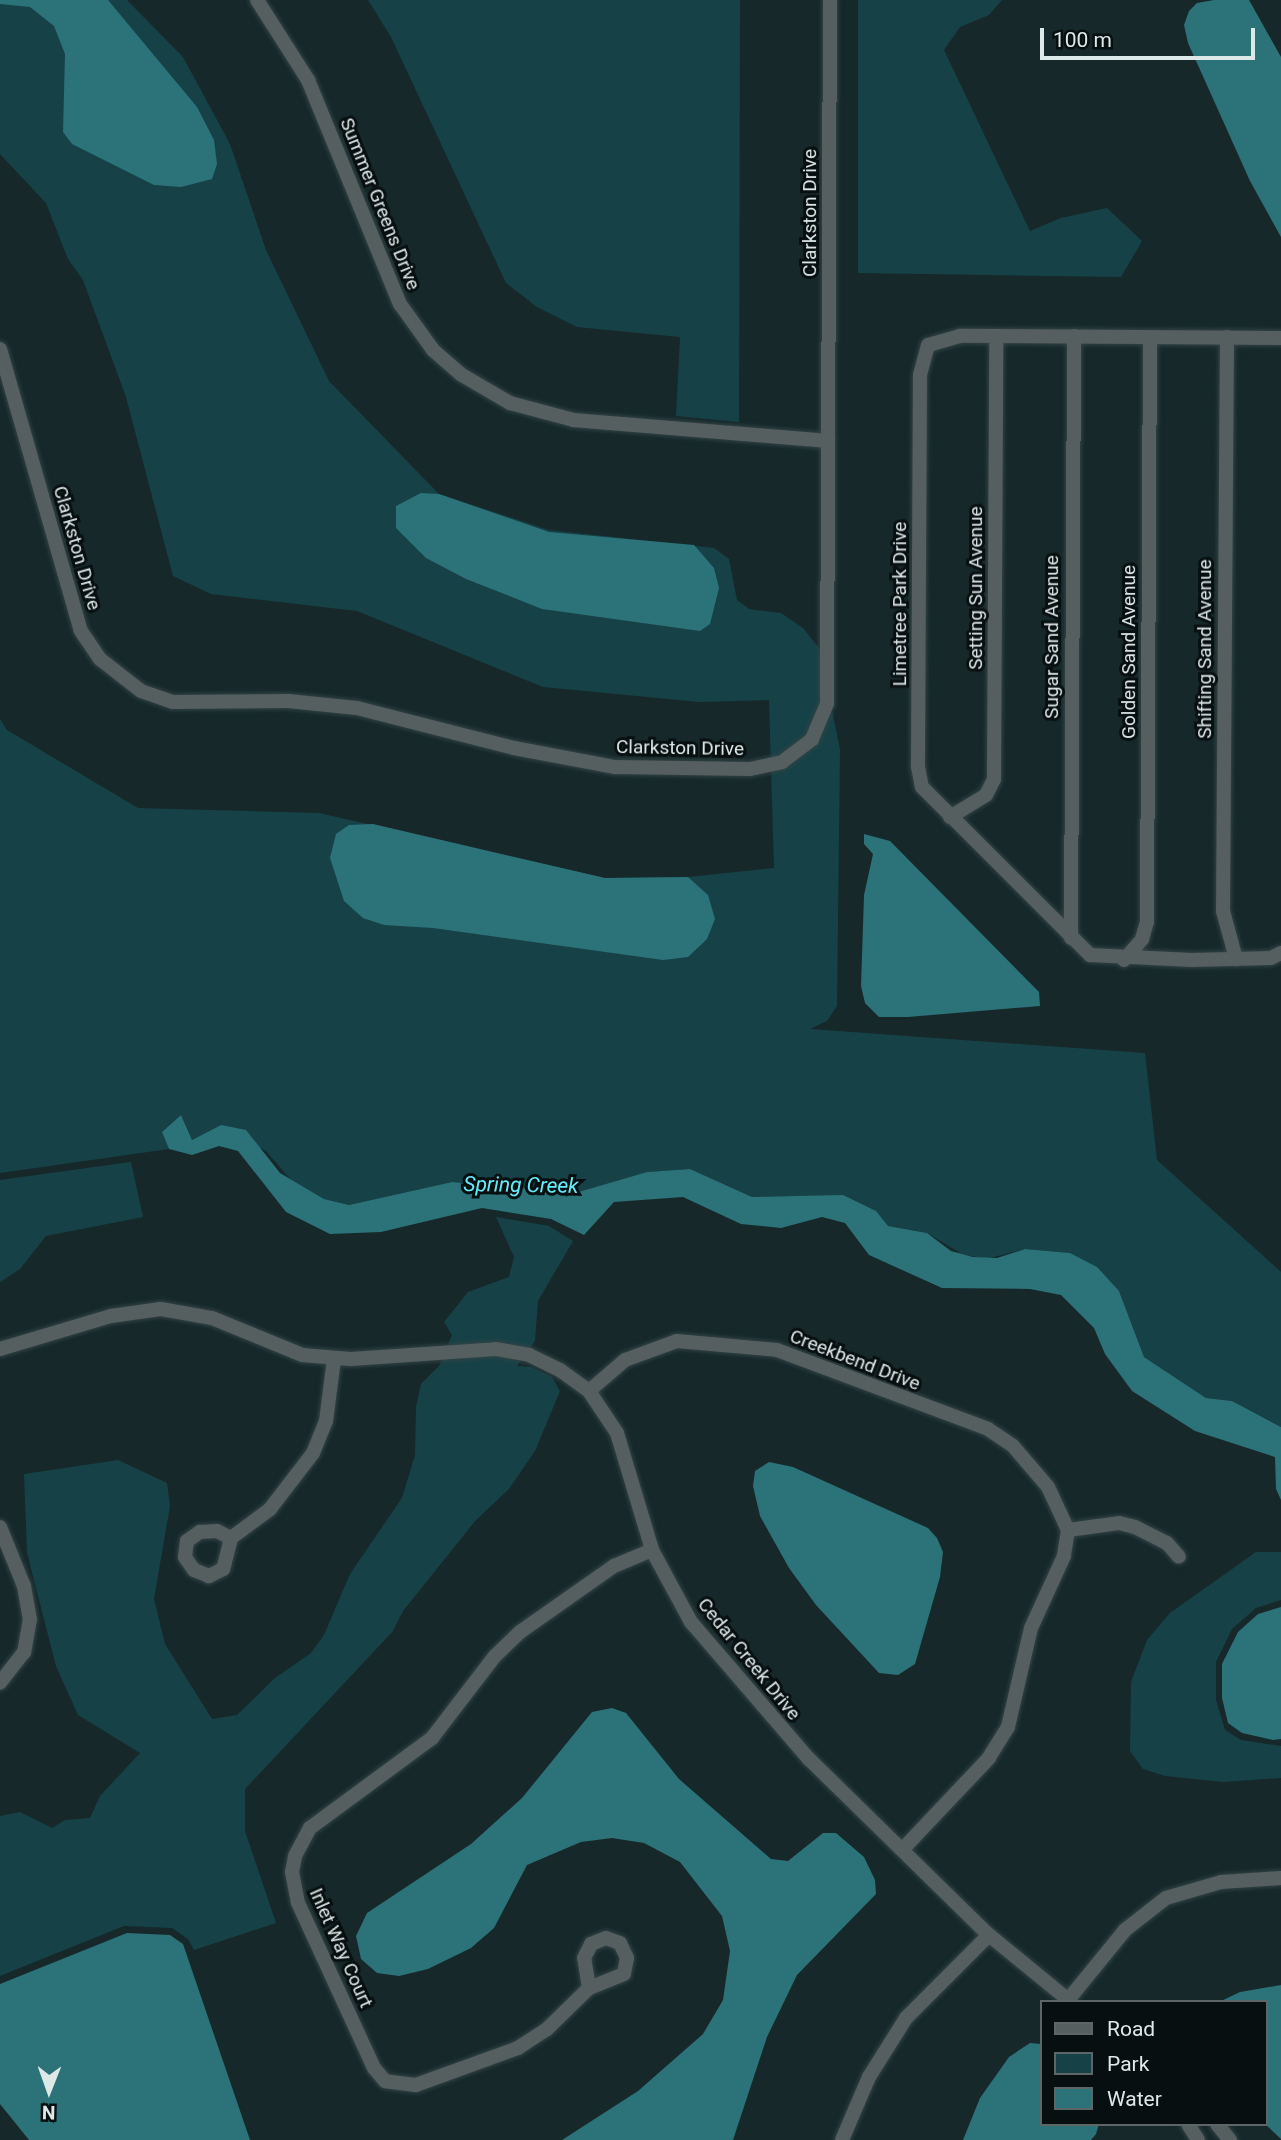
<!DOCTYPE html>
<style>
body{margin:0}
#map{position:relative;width:1281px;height:2140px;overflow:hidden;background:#16282a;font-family:Roboto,sans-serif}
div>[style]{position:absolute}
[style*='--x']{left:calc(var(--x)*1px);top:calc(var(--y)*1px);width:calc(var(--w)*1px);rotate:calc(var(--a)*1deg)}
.green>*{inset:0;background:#164247}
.water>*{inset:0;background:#2c7279}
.roads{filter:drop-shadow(0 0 2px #324345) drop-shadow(0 0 2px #324345)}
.minor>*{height:14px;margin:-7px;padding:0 7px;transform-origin:7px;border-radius:7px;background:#565f60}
span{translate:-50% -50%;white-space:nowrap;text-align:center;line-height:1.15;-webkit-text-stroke:6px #080f10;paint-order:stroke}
.street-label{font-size:19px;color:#dde8e9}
.water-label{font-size:21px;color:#66ebf9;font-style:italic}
.legend{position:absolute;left:1040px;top:2000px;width:228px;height:126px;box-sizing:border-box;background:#080f10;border:2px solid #5d6667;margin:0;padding:9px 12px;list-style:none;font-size:21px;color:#dde8e9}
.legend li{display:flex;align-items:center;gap:14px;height:35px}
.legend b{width:35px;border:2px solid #5d6667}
.north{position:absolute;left:14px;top:2056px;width:70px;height:70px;-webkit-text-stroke:5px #080f10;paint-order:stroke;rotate:181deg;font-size:19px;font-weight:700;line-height:28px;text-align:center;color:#dde8e9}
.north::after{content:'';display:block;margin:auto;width:24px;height:32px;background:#dde8e9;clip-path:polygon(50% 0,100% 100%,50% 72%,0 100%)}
.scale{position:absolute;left:1040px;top:28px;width:215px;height:32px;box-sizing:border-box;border:4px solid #dde8e9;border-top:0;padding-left:9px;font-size:21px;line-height:24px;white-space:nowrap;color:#dde8e9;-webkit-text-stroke:5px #080f10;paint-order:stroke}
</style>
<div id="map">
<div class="green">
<i style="clip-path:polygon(0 0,127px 0,183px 57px,230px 144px,266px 250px,329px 381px,439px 494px,549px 530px,714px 548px,729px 559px,737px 600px,749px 609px,781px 613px,803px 628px,819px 648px,840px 749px,837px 1006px,827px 1021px,810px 1029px,1145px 1053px,1157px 1160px,1281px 1272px,1281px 1427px,1232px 1401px,1206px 1398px,1144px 1357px,1119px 1291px,1070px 1253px,1025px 1249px,986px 1259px,962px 1254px,927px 1233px,888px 1226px,882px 1219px,815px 1196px,752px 1197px,690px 1169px,647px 1172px,575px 1193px,452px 1182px,349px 1205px,324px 1199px,290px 1179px,266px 1151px,221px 1125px,192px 1140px,181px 1115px,162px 1132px,169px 1149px,0 1173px,0 719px,7px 730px,138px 808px,319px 813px,605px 878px,688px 877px,774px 868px,769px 700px,699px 702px,543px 687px,357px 611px,211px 594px,173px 576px,126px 397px,83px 280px,68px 259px,46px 203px,0 154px)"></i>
<i style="clip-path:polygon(368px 0,740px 0,739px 422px,676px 416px,680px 337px,577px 327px,537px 307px,506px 283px,391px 37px)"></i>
<i style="clip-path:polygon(858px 0,1002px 0,989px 15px,960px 27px,944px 50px,1030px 231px,1061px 218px,1107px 208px,1142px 241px,1121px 277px,858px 273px)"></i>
<i style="clip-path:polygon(131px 1162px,143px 1217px,46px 1236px,20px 1269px,0 1282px,0 1180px)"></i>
<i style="clip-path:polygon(496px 1217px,549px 1226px,573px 1241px,538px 1301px,535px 1341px,517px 1366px,531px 1367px,552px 1377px,560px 1391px,535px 1451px,509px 1489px,476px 1520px,403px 1611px,393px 1631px,245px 1789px,245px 1831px,276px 1923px,194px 1950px,188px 1939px,172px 1928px,124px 1926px,0 1976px,0 1816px,20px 1812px,52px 1828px,65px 1820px,90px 1818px,100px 1796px,140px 1753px,78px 1715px,56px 1666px,27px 1553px,24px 1474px,118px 1460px,167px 1483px,170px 1506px,154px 1599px,165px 1644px,212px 1719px,237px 1715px,275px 1678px,311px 1653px,324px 1635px,350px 1574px,402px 1498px,415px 1455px,416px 1407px,421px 1384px,439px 1366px,452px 1335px,444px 1322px,468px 1292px,509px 1277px,514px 1257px)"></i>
<i style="clip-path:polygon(1256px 1552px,1281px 1552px,1281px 1600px,1256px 1608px,1232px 1629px,1216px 1662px,1216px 1700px,1225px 1730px,1241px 1740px,1281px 1746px,1281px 1778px,1223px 1782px,1165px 1776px,1143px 1769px,1130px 1751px,1131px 1682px,1147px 1640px,1170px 1613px)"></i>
</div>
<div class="water">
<i style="clip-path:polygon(0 0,108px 0,197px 107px,214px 140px,217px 164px,212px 179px,181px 187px,154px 185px,72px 144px,63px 132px,65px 54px,54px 26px,30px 7px,0 4px)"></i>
<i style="clip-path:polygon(1214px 0,1249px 0,1281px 57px,1281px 237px,1250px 181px,1188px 43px,1184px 25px,1189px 11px,1197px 3px)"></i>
<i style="clip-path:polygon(421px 493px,439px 494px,549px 532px,694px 545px,714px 568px,719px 588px,710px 624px,700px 631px,542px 609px,466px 579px,426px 558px,396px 528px,396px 506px)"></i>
<i style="clip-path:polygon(373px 824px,605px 878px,688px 877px,708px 895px,715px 919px,707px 939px,688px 957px,663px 960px,433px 928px,384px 925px,363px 918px,344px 901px,330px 858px,336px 834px,349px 825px)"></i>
<i style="clip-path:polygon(864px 834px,890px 841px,1039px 992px,1040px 1006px,908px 1017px,879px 1017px,865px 1003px,861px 986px,864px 895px,873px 854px,864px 844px)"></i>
<i style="clip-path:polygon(181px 1115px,192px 1140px,221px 1125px,246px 1130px,280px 1173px,324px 1199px,349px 1205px,452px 1182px,575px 1193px,647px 1172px,690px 1169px,752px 1197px,843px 1195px,876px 1211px,888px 1226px,927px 1233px,951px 1251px,973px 1257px,997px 1258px,1025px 1249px,1070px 1253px,1097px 1267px,1119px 1291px,1144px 1357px,1206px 1398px,1232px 1401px,1281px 1427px,1281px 1500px,1276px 1489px,1275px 1457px,1195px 1431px,1132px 1391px,1105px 1354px,1094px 1328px,1061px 1295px,1030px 1289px,942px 1288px,869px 1255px,845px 1223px,822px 1217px,781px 1228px,741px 1224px,683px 1197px,614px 1202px,584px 1235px,551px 1219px,482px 1208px,381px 1232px,330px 1234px,286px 1212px,238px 1151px,219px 1146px,192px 1155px,169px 1149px,162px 1132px)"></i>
<i style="clip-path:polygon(769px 1462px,793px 1467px,928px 1528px,937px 1538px,943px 1552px,940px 1577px,915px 1664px,898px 1675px,879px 1673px,816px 1605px,789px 1568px,760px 1516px,753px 1486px,755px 1471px)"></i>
<i style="clip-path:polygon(1281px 1607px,1281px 1739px,1273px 1740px,1242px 1733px,1228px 1723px,1222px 1698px,1222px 1664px,1238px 1632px,1258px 1614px)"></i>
<i style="clip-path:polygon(612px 1708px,626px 1713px,679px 1779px,771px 1859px,788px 1861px,823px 1833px,836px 1833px,864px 1857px,875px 1880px,876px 1894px,797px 1975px,767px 2037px,733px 2140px,562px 2140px,638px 2091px,703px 2034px,723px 2000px,730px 1951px,722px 1916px,680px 1862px,644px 1843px,612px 1838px,581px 1842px,527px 1865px,494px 1928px,471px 1948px,428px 1969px,399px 1976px,377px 1973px,361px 1959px,356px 1936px,367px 1913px,471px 1844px,522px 1798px,592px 1712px)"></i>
<i style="clip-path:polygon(127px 1933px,170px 1935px,183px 1944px,250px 2140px,29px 2140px,0 2104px,0 1984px)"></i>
<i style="clip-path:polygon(1281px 1985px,1281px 2139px,1265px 2124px,1265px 2002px,1219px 2002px,1240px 1992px)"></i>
<i style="clip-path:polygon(1030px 2043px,1041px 2044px,1041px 2124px,1099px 2124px,1096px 2134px,1091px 2140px,963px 2140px,980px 2098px,1009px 2057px)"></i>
</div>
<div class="roads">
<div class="minor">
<i style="--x:257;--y:0;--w:95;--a:57.5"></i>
<i style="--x:308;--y:80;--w:242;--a:67.7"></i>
<i style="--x:400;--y:304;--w:57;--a:54.3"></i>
<i style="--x:433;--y:350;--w:38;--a:41"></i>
<i style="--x:462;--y:375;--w:56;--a:30.3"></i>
<i style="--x:510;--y:403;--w:66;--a:14.9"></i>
<i style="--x:574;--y:420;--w:255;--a:4.7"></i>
<i style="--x:1227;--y:337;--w:574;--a:90.4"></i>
<i style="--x:1223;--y:911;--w:50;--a:74.8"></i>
<i style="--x:1281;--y:338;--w:321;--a:-179.6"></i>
<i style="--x:960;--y:336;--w:33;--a:164"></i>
<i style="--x:928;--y:345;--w:31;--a:105"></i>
<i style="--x:920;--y:375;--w:392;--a:90.3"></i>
<i style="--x:918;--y:767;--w:20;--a:79"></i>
<i style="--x:922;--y:787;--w:238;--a:45"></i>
<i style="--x:1090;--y:955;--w:102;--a:2.8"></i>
<i style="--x:1192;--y:960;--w:79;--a:-1.5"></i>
<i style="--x:1271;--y:958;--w:11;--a:-27"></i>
<i style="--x:0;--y:349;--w:293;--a:74"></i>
<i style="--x:81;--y:631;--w:34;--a:56"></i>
<i style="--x:100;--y:659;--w:52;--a:38"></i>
<i style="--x:141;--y:691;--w:34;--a:19"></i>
<i style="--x:173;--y:702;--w:115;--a:-0.5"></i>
<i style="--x:288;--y:701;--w:69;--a:5.8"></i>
<i style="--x:357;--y:708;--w:162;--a:14.3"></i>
<i style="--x:514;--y:748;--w:103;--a:10.7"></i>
<i style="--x:615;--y:767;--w:135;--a:0.8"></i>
<i style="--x:750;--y:769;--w:33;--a:-12"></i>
<i style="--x:782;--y:762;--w:38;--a:-37"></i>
<i style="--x:812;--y:739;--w:39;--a:-67"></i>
<i style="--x:827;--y:703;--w:703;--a:-89.76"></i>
<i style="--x:950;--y:817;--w:42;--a:-31.4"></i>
<i style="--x:986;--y:795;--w:18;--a:-63"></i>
<i style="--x:994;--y:779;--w:443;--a:-89.7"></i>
<i style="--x:1071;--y:938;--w:602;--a:-89.71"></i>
<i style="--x:1124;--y:960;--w:28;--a:-49"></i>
<i style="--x:1142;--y:939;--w:18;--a:-74"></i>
<i style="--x:1147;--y:922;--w:585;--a:-89.71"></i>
<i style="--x:0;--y:1349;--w:116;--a:-16.6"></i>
<i style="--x:111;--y:1316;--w:50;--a:-8"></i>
<i style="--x:161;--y:1309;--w:52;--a:10"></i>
<i style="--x:212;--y:1318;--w:97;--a:22.3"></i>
<i style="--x:302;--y:1355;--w:49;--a:4.7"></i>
<i style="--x:351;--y:1359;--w:145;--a:-3.9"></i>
<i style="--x:496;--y:1349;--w:34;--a:10"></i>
<i style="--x:529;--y:1355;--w:34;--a:26"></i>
<i style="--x:560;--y:1370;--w:36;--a:36"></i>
<i style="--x:589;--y:1391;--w:50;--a:56.3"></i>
<i style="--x:617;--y:1433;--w:122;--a:73.3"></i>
<i style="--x:652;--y:1550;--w:82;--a:61.6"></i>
<i style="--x:691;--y:1622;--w:181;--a:49.3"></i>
<i style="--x:809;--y:1759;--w:252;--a:44.4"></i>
<i style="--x:989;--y:1935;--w:106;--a:39.3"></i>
<i style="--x:589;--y:1391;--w:48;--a:-40.7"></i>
<i style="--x:625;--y:1360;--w:55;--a:-20.1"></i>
<i style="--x:677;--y:1341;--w:100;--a:5.1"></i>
<i style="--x:777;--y:1350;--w:225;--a:20.5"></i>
<i style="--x:988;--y:1429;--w:30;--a:34"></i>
<i style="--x:1013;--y:1446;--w:54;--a:49.5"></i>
<i style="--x:1048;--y:1487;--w:47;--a:65.1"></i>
<i style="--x:1068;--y:1530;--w:26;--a:99"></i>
<i style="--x:1064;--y:1556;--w:79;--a:114.6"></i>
<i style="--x:1031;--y:1628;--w:102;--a:103.1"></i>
<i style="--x:1008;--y:1727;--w:36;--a:122"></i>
<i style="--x:989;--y:1758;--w:124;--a:133.4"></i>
<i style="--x:0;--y:1527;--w:64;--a:67.9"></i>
<i style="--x:24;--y:1586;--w:34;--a:80"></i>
<i style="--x:30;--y:1619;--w:34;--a:100"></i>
<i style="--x:24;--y:1652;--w:39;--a:128"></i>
<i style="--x:1068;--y:1530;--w:51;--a:-7.8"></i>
<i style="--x:1119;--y:1523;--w:16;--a:14"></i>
<i style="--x:1135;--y:1527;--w:36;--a:27"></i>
<i style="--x:1167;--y:1543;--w:18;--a:49"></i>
<i style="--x:217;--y:1531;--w:16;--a:27"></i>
<i style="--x:231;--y:1538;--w:32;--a:104"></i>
<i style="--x:223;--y:1569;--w:16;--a:153"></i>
<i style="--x:209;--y:1576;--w:16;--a:-158"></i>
<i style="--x:194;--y:1570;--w:16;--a:-125"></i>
<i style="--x:185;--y:1557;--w:16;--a:-83"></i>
<i style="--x:187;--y:1541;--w:16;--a:-35"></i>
<i style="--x:200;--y:1532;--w:17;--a:-3"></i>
<i style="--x:231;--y:1538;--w:49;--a:-36.6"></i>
<i style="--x:270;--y:1509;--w:71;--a:-52.5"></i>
<i style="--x:313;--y:1453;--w:35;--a:-68"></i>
<i style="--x:326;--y:1421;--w:63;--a:-82.6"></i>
<i style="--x:606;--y:1938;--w:15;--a:20"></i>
<i style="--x:620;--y:1943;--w:17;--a:65"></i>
<i style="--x:627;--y:1958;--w:16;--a:101"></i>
<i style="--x:624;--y:1974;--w:38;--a:158"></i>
<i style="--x:589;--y:1988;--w:30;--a:-99"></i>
<i style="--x:584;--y:1958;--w:16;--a:-63"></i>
<i style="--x:591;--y:1944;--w:16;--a:-22"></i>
<i style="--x:589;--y:1988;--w:59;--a:135.7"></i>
<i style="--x:547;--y:2029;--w:35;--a:147"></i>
<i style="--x:518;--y:2048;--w:109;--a:160.1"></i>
<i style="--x:416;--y:2085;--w:31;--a:-173"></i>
<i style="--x:385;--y:2081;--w:17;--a:-130"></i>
<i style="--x:374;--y:2068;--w:182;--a:-114.7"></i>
<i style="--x:298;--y:1903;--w:32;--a:-101"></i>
<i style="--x:292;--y:1872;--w:16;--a:-79"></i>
<i style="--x:295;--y:1856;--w:32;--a:-62"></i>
<i style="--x:310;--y:1828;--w:152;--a:-36.4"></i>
<i style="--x:432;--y:1738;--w:103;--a:-52.5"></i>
<i style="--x:495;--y:1656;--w:35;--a:-44"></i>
<i style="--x:520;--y:1632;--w:115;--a:-35.1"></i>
<i style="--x:614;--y:1566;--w:41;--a:-22.8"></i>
<i style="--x:1068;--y:2000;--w:90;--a:-50.8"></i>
<i style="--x:1125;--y:1930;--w:52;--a:-38"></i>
<i style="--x:1166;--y:1898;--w:57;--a:-16.2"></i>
<i style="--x:1221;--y:1882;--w:60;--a:-3.8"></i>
<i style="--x:1188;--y:2124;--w:19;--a:58"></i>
<i style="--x:1217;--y:2124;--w:21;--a:51"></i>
<i style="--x:842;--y:2140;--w:69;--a:-66.8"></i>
<i style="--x:869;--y:2077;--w:70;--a:-57.9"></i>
<i style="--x:906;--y:2018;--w:117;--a:-45"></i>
</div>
</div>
<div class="street-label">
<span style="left:380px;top:204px;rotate:68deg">Summer Greens Drive</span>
<span style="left:810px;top:213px;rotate:-90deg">Clarkston Drive</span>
<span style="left:77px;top:548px;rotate:74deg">Clarkston Drive</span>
<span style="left:976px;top:588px;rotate:-90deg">Setting Sun Avenue</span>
<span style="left:900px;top:604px;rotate:-90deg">Limetree Park Drive</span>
<span style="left:1052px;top:637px;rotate:-90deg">Sugar Sand Avenue</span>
<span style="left:1205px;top:649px;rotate:-90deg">Shifting Sand Avenue</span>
<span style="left:1129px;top:652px;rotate:-90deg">Golden Sand Avenue</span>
<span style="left:680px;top:748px;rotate:1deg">Clarkston Drive</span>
<span style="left:855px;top:1360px;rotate:21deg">Creekbend Drive</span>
<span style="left:749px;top:1659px;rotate:51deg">Cedar Creek Drive</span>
<span style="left:341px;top:1948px;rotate:66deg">Inlet Way Court</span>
</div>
<div class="water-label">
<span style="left:521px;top:1185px;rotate:1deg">Spring Creek</span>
</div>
<ul class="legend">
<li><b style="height:9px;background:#565f60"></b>Road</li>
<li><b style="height:19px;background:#164247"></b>Park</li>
<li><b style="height:19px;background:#2c7279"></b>Water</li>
</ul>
<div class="north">N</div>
<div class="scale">100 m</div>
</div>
